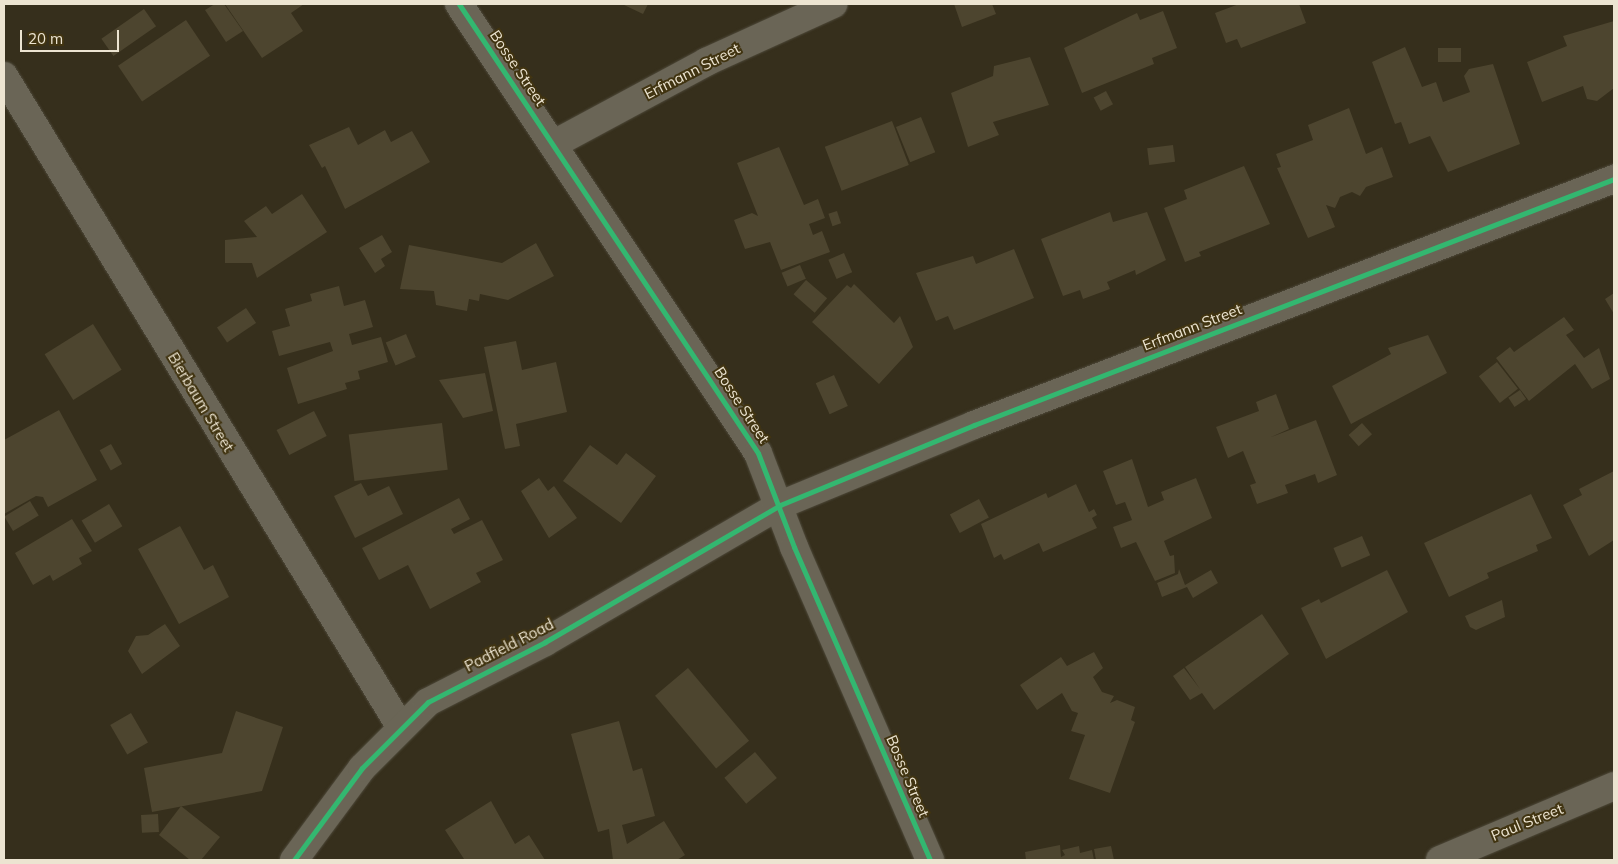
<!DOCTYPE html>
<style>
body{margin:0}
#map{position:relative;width:1618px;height:864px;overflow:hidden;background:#362f1c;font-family:Mulish,sans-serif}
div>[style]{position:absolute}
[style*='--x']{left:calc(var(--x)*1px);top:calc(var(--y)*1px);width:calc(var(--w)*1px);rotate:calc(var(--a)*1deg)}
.building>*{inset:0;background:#4d452f;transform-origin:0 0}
.roads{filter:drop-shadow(0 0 1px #4e493a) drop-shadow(0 0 1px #4e493a)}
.minor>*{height:28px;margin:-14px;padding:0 14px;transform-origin:14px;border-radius:14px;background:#6a6556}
.tertiary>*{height:28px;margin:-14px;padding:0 14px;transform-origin:14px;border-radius:14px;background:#6a6556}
.cycleway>*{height:5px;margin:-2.5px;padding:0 2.5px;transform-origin:2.5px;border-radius:2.5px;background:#33b770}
span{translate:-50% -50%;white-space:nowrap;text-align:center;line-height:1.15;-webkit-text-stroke:4px #413411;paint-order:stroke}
.street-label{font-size:15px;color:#ece4d1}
.frame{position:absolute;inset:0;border:5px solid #ece4d1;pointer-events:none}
.scale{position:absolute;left:20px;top:30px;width:99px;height:22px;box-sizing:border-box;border:2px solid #ece4d1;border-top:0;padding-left:6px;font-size:15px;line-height:18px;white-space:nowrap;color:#ece4d1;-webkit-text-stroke:4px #413411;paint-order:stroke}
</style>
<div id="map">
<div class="building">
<i style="clip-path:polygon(215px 4px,224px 4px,243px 31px,226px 42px,205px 10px)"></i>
<i style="clip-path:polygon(225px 4px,304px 4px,291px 13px,303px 31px,262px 58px)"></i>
<i style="clip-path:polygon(622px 4px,648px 4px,643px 14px)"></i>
<i style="clip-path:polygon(954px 4px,992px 4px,996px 14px,962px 27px)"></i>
<i style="clip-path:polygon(1239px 4px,1299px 4px,1306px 23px,1241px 48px,1237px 39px,1226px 43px,1215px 13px)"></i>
<i style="left:144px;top:9px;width:21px;height:52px;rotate:55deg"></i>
<i style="clip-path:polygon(1163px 11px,1177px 48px,1152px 58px,1154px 64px,1082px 93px,1064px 48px,1137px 13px,1140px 20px)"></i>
<i style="left:186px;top:20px;width:43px;height:82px;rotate:56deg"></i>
<i style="clip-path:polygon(1614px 21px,1614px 88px,1597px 101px,1587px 99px,1583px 86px,1542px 102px,1527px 62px,1567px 46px,1563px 36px)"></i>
<i style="clip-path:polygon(1405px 47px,1422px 87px,1436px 82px,1443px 102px,1470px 92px,1464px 76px,1469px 69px,1493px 64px,1520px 144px,1448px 172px,1430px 136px,1409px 144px,1401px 122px,1395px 124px,1372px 62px)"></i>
<i style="left:1438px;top:48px;width:23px;height:14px"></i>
<i style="clip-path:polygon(1030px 57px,1049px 105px,993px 122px,999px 135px,968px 147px,951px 93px,993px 76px,994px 66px)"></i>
<i style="left:1106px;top:91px;width:15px;height:14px;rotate:62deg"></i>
<i style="clip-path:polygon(1349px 108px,1366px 154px,1382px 147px,1393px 177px,1366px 187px,1360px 196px,1352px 192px,1340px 197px,1335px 208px,1326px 205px,1335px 227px,1308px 238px,1277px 168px,1281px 167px,1276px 154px,1313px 140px,1308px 125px)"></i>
<i style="left:921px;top:117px;width:38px;height:27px;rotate:68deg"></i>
<i style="left:892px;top:121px;width:47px;height:72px;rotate:69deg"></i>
<i style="clip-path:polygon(349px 127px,358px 145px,385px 130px,391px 142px,412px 131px,430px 162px,345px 209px,325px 166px,322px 168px,309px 145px)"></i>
<i style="left:1173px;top:145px;width:17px;height:26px;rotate:83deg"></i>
<i style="clip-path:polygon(779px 147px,804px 205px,818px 199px,825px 218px,809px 224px,813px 235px,822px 231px,830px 252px,781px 270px,770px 242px,745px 249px,734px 220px,752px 213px,758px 216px,737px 163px)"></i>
<i style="clip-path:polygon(1244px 166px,1270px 224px,1199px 252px,1201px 256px,1185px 262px,1164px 208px,1187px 199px,1184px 190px)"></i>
<i style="clip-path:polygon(302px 194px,327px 232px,257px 278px,252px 263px,225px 263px,225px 240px,257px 237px,244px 221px,266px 206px,272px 214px)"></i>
<i style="left:837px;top:211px;width:13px;height:9px;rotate:72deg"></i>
<i style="clip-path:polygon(1110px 212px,1113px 222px,1147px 212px,1166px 260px,1136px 275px,1135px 270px,1107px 282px,1110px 289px,1083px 299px,1080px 290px,1063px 296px,1041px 239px)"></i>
<i style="clip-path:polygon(382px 235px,392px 252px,381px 259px,385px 266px,375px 273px,359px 248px)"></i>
<i style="clip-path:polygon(536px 243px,554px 276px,508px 300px,480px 294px,479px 301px,469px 299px,467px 311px,436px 305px,434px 291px,400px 289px,409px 245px,502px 263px)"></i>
<i style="clip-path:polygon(1014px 249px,1034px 298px,954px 330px,948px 316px,936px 321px,916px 273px,973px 256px,976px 264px)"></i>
<i style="left:844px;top:253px;width:21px;height:17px;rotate:67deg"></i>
<i style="left:800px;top:265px;width:15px;height:20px;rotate:67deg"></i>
<i style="left:806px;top:280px;width:28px;height:19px;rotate:41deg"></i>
<i style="clip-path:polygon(854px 284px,894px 323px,900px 316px,913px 347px,879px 384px,812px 322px,847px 285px,851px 288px)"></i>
<i style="clip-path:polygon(339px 286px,344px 306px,365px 300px,373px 327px,349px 334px,352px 345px,381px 337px,388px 362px,358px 371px,360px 379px,345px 383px,347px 389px,298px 404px,287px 368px,333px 351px,330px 342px,279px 356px,272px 331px,290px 326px,285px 309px,312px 301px,310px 294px)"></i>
<i style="clip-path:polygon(1614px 293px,1614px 314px,1605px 299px)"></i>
<i style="left:246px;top:308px;width:18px;height:35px;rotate:56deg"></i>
<i style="clip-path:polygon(1564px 317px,1574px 330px,1566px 335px,1584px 358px,1599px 348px,1610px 379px,1592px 389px,1575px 364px,1529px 401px,1496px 358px,1510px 347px,1514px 352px)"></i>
<i style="left:93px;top:324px;width:54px;height:57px;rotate:58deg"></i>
<i style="left:406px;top:334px;width:25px;height:22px;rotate:67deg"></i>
<i style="clip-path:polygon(1428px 335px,1447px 373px,1351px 424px,1332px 386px,1391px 354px,1388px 348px)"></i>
<i style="clip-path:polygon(516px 341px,522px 370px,556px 362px,567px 412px,516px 424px,520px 446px,505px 449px,484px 347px)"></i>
<i style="left:1497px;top:362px;width:34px;height:23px;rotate:52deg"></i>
<i style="clip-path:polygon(485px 373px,493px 411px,463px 418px,439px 380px)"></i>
<i style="left:834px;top:375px;width:34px;height:20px;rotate:66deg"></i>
<i style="left:1520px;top:390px;width:11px;height:14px;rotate:56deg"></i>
<i style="clip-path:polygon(1276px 394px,1289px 429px,1269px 438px,1316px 420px,1337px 475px,1318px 483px,1315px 474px,1285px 485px,1288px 493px,1257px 504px,1250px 485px,1256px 483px,1243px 451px,1228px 458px,1216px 427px,1259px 411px,1256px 402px)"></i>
<i style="clip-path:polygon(59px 410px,97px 480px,48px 507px,43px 497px,36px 496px,4px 514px,4px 440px)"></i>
<i style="left:314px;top:411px;width:28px;height:42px;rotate:63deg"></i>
<i style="left:442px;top:423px;width:47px;height:94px;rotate:83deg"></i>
<i style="left:1362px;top:423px;width:15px;height:18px;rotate:48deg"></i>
<i style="left:111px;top:444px;width:23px;height:13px;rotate:61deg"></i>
<i style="clip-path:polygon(590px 445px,617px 465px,626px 453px,656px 476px,621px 523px,563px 481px)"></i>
<i style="clip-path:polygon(1132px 459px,1148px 507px,1164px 500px,1161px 492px,1196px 478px,1212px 518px,1164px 541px,1170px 556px,1174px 555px,1175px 573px,1155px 581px,1136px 542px,1121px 548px,1113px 527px,1132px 520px,1125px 502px,1116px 505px,1103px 471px)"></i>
<i style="clip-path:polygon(1614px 471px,1614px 540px,1589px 556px,1563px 505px,1582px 495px,1579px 489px)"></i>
<i style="clip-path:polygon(539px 478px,548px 491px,554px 486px,577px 518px,549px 538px,521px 491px)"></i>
<i style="clip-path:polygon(361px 483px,368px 496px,389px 486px,403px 514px,355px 538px,334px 496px)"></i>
<i style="clip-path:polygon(1076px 484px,1089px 512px,1094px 509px,1097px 515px,1092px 518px,1097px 528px,1043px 552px,1039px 543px,1004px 560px,1001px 554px,994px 558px,981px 524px,1046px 493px,1048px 498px)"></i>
<i style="clip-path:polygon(1531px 494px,1552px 538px,1536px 545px,1538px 551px,1487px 573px,1489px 578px,1449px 597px,1424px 543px)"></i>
<i style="clip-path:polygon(459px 498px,470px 519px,451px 529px,454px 534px,482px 520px,503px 560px,476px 573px,481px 582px,430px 609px,408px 565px,379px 580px,362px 548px)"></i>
<i style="left:979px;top:499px;width:21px;height:33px;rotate:62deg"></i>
<i style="left:30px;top:501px;width:17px;height:30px;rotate:59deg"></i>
<i style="left:109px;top:504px;width:26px;height:32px;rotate:59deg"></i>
<i style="clip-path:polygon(72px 519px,92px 551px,79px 558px,82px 564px,53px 581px,50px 575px,33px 585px,15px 553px)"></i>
<i style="clip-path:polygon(180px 526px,204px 570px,213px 565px,229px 597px,179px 624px,138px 549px)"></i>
<i style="left:1362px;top:536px;width:21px;height:31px;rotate:67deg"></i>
<i style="clip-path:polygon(1179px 569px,1185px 585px,1211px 570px,1218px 583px,1193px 598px,1187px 587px,1162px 597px,1157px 583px,1178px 574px)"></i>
<i style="clip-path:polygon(1387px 570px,1408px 612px,1326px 659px,1301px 608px,1319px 599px,1321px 603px)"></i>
<i style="clip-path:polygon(1502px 600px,1505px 617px,1476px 630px,1470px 627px,1465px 616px)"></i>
<i style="clip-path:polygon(1262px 614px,1289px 654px,1214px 710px,1202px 693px,1190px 700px,1173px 676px,1184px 668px,1200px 689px,1185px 667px)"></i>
<i style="clip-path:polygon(165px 624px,180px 646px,142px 674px,128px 651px,136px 636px,148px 635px)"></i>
<i style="clip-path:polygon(1094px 652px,1103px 668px,1093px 677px,1102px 692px,1114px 696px,1110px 703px,1117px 700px,1135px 707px,1131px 720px,1135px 722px,1110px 793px,1069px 779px,1085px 735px,1071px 731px,1078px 713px,1072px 711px,1062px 693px,1037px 710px,1020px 685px,1061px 657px,1067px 666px)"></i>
<i style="left:688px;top:668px;width:95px;height:43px;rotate:50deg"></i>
<i style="clip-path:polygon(236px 711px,283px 727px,262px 791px,152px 812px,144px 768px,222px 753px)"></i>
<i style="left:131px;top:713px;width:34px;height:24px;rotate:60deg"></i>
<i style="clip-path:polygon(619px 721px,633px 771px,642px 768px,655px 816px,622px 825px,627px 844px,664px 821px,685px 855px,677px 860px,613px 860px,609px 829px,598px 832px,571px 734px)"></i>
<i style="left:755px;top:752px;width:34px;height:40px;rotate:50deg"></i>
<i style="clip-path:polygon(491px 801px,515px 844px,529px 835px,545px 860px,464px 859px,445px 830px)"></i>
<i style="clip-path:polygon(181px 806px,220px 837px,201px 860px,190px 860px,159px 835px)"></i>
<i style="left:158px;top:814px;width:18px;height:17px;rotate:87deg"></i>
<i style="clip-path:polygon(1060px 845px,1061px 857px,1065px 855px,1062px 850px,1079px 846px,1080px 853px,1092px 850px,1094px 860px,1026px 860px,1025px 852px)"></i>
<i style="clip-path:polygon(1111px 846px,1114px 860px,1096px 860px,1094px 849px)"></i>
</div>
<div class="roads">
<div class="minor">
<i style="--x:4;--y:76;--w:761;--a:58.65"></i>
<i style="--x:554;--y:144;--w:173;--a:-28.3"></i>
<i style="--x:706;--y:62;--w:140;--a:-24.5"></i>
<i style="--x:294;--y:860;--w:114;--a:-53.5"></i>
<i style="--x:362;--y:768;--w:93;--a:-45"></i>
<i style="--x:428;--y:702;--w:131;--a:-27.1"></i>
<i style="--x:545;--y:642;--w:272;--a:-30.2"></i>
<i style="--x:780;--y:505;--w:210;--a:-22.4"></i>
<i style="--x:974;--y:425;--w:686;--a:-21.03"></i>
<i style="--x:1440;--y:860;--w:189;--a:-23"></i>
</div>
<div class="tertiary">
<i style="--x:459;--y:4;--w:539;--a:56.34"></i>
<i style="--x:758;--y:453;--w:101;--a:69"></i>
<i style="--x:794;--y:547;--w:341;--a:66.5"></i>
</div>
</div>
<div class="cycleway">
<i style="--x:459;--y:4;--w:539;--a:56.34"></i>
<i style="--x:758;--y:453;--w:101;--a:69"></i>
<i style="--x:794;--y:547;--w:341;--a:66.5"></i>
<i style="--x:294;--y:860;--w:114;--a:-53.5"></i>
<i style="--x:362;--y:768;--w:93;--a:-45"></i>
<i style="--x:428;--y:702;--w:131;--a:-27.1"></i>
<i style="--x:545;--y:642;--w:272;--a:-30.2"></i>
<i style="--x:780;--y:505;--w:210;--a:-22.4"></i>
<i style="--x:974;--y:425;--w:686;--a:-21.03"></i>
</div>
<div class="street-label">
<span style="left:518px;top:68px;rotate:56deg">Bosse Street</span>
<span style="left:692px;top:71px;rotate:-27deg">Erfmann Street</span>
<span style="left:1192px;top:327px;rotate:-21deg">Erfmann Street</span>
<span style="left:201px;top:402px;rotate:59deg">Bierbaum Street</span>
<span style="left:742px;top:405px;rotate:57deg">Bosse Street</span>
<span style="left:509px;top:645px;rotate:-27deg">Padfield Road</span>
<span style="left:908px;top:776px;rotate:67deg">Bosse Street</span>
<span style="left:1527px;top:822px;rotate:-22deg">Paul Street</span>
</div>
<div class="frame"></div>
<div class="scale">20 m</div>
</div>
